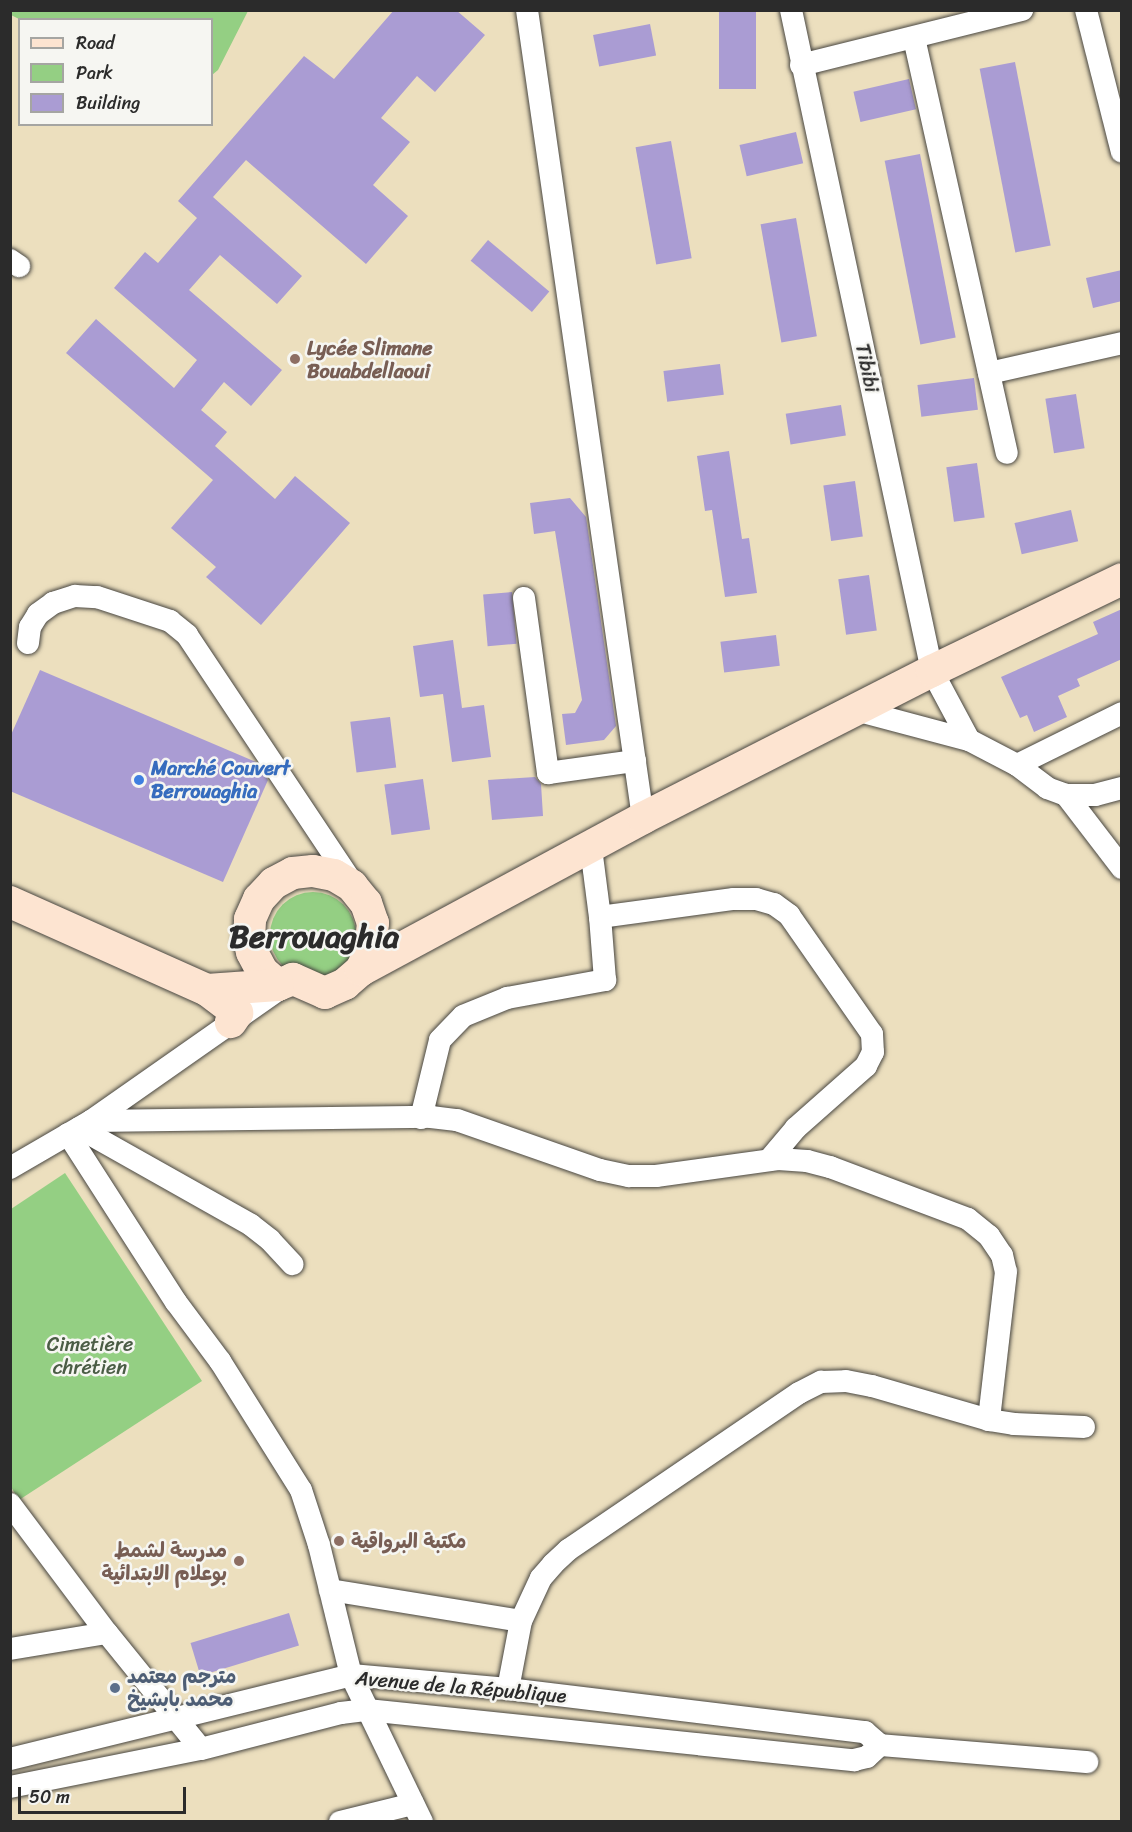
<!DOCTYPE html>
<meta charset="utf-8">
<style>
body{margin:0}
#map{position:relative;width:1132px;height:1832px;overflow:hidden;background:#ecdfbe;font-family:Sriracha,"Playpen Sans Arabic",sans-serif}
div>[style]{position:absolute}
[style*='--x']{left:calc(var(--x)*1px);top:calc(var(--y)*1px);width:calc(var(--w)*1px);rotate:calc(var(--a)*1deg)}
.green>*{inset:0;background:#94cf83}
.round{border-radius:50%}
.building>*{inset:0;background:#aa9cd3;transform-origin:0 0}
.roads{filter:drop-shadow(0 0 2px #484641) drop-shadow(0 0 2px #484641)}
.street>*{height:22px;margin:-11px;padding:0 11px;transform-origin:11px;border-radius:11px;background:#fff}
.secondary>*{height:32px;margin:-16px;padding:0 16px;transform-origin:16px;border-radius:16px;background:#fde4d1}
.dots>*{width:16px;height:16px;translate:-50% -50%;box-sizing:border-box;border:3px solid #f6f6f2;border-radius:50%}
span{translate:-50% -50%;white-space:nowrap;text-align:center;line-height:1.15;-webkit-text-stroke:5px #f6f6f2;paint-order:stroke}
.education-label{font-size:20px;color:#785e54;font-weight:700}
.left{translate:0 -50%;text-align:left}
.right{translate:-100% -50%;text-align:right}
.street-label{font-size:20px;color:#2b2b2b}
.shop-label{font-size:20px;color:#366cbe;font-weight:700}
.park-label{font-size:20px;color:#4a5c45}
.service-label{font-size:20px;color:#4e5e75;font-weight:700}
.town-label{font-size:32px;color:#2b2b2b;font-weight:700}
.frame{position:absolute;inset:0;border:12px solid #2b2b2b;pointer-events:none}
.legend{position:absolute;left:18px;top:18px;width:195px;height:108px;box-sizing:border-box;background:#f6f6f2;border:2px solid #a5a5a2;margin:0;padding:8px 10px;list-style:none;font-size:18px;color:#2b2b2b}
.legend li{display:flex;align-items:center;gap:12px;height:30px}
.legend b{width:30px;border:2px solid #a5a5a2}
.scale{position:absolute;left:18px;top:1787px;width:168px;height:27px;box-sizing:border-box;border:3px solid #2b2b2b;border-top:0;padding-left:8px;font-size:18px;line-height:21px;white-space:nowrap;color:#2b2b2b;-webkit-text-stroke:4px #f6f6f2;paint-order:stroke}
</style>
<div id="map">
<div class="green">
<i style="clip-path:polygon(11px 10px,248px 10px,248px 11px,218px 70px,212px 75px,212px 20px,21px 20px,11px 15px)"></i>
<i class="round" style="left:270px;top:892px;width:86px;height:86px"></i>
<i style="clip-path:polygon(65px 1173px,202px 1381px,19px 1500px,11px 1487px,11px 1209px)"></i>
</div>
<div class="building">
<i style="clip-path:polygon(394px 10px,456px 10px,485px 35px,435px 92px,417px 76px,381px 118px,410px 142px,373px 185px,408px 216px,366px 264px,246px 160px,213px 197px,302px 276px,277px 304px,220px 255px,189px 290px,282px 370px,251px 406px,224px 382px,201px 410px,227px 432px,215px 446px,275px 499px,295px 476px,350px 523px,261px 625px,206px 577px,216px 567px,171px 528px,213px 480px,66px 353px,96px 319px,174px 388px,197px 360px,114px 288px,145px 252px,158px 263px,197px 218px,178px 201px,304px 56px,334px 79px)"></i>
<i style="left:719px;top:10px;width:37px;height:79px"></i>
<i style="left:650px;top:24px;width:32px;height:58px;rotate:79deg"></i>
<i style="left:1015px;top:62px;width:187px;height:36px;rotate:79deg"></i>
<i style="left:909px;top:79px;width:31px;height:57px;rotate:77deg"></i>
<i style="left:796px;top:132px;width:32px;height:58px;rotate:77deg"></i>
<i style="left:671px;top:141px;width:119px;height:36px;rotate:80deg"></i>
<i style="left:920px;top:154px;width:187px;height:36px;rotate:79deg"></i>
<i style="left:796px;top:218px;width:120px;height:36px;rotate:80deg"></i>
<i style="left:488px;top:240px;width:80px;height:27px;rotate:40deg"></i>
<i style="clip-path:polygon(1122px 270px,1122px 301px,1093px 308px,1086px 278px)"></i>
<i style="left:720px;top:364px;width:31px;height:57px;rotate:83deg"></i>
<i style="left:974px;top:378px;width:32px;height:57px;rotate:83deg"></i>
<i style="left:1076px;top:394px;width:55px;height:31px;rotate:81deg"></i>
<i style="left:841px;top:405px;width:31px;height:56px;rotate:81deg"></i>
<i style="clip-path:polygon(729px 451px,742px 539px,749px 538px,757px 593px,725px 597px,712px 510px,705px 511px,697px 456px)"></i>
<i style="left:977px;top:463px;width:55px;height:31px;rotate:82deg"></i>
<i style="left:855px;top:481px;width:56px;height:32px;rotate:82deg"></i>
<i style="clip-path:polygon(570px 498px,586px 517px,616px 726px,604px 740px,566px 745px,562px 714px,575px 713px,582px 700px,555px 531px,534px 534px,530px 503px)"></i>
<i style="left:1071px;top:510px;width:32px;height:58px;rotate:77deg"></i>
<i style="left:869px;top:575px;width:56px;height:31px;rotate:82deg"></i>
<i style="left:512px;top:592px;width:52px;height:29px;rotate:85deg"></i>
<i style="clip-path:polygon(1122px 609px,1122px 659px,1077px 679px,1080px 686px,1058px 696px,1067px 717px,1034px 732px,1027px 715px,1020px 718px,1001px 677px,1098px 634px,1093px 622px)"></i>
<i style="left:776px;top:635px;width:31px;height:56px;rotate:83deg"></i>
<i style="clip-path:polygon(453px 640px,462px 708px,484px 705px,491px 757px,452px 762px,443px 694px,420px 697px,413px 646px)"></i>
<i style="clip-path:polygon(40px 670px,256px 762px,268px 780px,223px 882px,10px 791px,10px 737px)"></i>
<i style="left:390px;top:717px;width:51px;height:40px;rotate:83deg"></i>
<i style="clip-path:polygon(535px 777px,541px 784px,543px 816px,492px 820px,488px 780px)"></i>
<i style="left:423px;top:779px;width:51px;height:39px;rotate:82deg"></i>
<i style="left:289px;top:1613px;width:34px;height:103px;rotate:73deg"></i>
</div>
<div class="roads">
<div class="street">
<i style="--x:527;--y:10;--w:816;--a:81.83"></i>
<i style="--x:791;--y:10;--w:676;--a:77.96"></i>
<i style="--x:932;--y:671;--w:78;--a:61.8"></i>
<i style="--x:969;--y:740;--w:54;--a:27.5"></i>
<i style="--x:1017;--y:765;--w:38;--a:37"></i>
<i style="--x:1047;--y:788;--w:20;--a:20"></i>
<i style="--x:1066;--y:795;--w:29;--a:0"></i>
<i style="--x:1095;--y:795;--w:28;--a:-15"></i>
<i style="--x:1086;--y:10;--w:146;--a:75.8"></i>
<i style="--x:914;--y:38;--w:425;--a:77.4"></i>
<i style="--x:801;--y:65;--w:228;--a:-14"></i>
<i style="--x:10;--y:260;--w:11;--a:34"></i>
<i style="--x:989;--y:373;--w:136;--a:-12.7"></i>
<i style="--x:524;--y:598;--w:177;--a:82.2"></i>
<i style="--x:548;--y:773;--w:88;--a:-7.9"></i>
<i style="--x:28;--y:643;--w:16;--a:-83"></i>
<i style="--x:30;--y:627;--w:15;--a:-58"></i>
<i style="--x:38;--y:614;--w:19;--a:-36"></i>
<i style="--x:53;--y:603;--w:23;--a:-18"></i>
<i style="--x:75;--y:596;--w:22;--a:3"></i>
<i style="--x:97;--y:597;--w:77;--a:18.2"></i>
<i style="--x:170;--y:621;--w:22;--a:39"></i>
<i style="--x:187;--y:635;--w:299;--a:56.3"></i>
<i style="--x:856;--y:710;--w:117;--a:14.9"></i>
<i style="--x:1017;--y:765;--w:117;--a:-26.3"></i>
<i style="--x:1066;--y:795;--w:92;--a:52.5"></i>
<i style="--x:591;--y:848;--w:70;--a:82.6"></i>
<i style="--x:421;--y:1118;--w:80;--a:-76.3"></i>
<i style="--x:440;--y:1040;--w:33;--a:-46"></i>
<i style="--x:463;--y:1016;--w:48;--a:-22.2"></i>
<i style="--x:507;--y:998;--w:100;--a:-10.4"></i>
<i style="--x:605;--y:980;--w:63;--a:-94.5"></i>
<i style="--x:600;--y:917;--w:135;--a:-7.7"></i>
<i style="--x:734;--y:899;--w:22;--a:0"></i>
<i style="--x:756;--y:899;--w:19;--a:16"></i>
<i style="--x:774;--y:904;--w:19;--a:36"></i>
<i style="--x:789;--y:915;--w:145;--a:55.1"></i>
<i style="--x:872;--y:1034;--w:18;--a:87"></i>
<i style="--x:873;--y:1052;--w:16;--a:117"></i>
<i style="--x:866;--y:1066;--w:94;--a:138.5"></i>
<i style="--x:796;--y:1128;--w:42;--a:130.2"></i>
<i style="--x:91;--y:1121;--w:340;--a:-0.7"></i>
<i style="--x:431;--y:1117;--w:26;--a:7"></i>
<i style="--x:457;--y:1120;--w:151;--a:19.3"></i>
<i style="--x:600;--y:1170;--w:30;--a:12"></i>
<i style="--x:629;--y:1176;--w:27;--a:0"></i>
<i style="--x:656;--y:1176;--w:123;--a:-7.9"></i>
<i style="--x:778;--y:1159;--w:29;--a:4"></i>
<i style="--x:807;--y:1161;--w:24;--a:15"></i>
<i style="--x:830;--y:1167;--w:147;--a:20.6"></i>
<i style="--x:968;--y:1219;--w:27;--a:39"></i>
<i style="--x:989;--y:1236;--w:23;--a:56"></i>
<i style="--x:1002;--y:1255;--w:17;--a:77"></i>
<i style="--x:1006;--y:1272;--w:149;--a:96.6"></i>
<i style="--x:79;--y:1128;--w:197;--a:29.4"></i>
<i style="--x:251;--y:1225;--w:24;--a:38"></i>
<i style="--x:270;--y:1240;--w:33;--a:47"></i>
<i style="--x:68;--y:1134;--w:200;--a:57.3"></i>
<i style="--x:176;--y:1302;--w:74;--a:53.3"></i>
<i style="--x:220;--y:1361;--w:152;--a:57.9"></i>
<i style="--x:301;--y:1490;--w:58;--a:71.9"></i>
<i style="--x:319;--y:1545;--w:134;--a:76.2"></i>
<i style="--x:351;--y:1675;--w:163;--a:64.2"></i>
<i style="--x:10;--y:1168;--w:94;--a:-30.1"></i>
<i style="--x:91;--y:1121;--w:237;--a:-35"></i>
<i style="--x:10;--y:1504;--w:161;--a:53.1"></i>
<i style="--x:107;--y:1633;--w:149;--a:51"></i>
<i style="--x:330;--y:1590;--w:193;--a:9.2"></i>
<i style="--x:10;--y:1649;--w:98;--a:-9.4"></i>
<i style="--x:508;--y:1689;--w:69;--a:-79.2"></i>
<i style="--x:521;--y:1621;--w:47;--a:-65.1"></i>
<i style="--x:541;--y:1578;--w:18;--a:-49"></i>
<i style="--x:553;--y:1564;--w:21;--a:-43"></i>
<i style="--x:568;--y:1550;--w:279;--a:-34.2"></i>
<i style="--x:799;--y:1393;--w:25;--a:-27"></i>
<i style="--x:821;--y:1382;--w:25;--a:-2"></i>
<i style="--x:846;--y:1381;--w:26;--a:11"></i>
<i style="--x:872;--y:1386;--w:122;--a:16.2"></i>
<i style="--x:989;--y:1420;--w:25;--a:9"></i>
<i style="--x:1014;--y:1424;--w:70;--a:2.5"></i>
<i style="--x:10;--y:1759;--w:351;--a:-13.8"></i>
<i style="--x:351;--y:1675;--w:158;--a:5.1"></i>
<i style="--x:508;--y:1689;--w:360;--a:6.9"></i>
<i style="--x:865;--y:1732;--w:20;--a:41"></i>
<i style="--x:880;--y:1745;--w:208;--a:4.7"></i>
<i style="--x:10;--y:1787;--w:195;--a:-11.3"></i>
<i style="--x:201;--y:1749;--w:145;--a:-14.4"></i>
<i style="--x:341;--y:1713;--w:26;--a:-7"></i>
<i style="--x:367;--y:1710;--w:490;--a:5.9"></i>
<i style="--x:854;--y:1760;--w:13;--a:-13"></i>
<i style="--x:867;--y:1757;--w:18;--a:-43"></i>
<i style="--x:340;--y:1822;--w:75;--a:-13.9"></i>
</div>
<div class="secondary">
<i style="--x:313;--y:871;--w:21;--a:11"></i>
<i style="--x:334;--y:875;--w:21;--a:31"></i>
<i style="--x:352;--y:886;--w:22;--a:51"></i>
<i style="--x:366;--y:903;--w:21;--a:71"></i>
<i style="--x:373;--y:923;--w:28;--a:96"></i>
<i style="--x:370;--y:951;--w:21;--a:115"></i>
<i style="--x:361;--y:970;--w:21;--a:139"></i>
<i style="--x:345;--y:984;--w:22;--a:156"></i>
<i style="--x:325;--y:993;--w:35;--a:-156"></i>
<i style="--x:293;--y:979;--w:16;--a:158"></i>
<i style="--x:278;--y:985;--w:21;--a:-139"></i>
<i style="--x:262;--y:971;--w:21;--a:-118"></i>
<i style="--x:252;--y:952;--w:12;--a:-104"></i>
<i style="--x:249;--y:940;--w:21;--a:-87"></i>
<i style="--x:250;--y:919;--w:22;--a:-66"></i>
<i style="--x:259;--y:899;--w:22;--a:-47"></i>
<i style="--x:274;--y:883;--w:21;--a:-28"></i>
<i style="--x:293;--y:873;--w:20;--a:-6"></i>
<i style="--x:10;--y:902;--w:216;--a:24.1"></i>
<i style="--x:207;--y:990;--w:71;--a:-4"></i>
<i style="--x:361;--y:970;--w:320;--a:-28.3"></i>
<i style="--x:643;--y:818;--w:324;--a:-27"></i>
<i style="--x:932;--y:671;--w:211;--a:-25.8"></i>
<i style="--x:207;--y:990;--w:38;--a:37"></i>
<i style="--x:237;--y:1013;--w:11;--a:124"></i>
</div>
</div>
<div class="dots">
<i style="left:295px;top:359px;background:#8d6e63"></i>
<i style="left:139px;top:780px;background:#3f7fe0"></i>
<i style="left:339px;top:1541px;background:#8d6e63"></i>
<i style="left:239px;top:1561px;background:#8d6e63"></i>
<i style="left:115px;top:1688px;background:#5c6f8a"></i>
</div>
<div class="education-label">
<span class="left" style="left:307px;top:360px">Lycée Slimane<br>Bouabdellaoui</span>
<span class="left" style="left:351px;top:1541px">مكتبة البرواقية</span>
<span class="right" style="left:227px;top:1562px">مدرسة لشمط<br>بوعلام الابتدائية</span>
</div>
<div class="street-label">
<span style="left:867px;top:368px;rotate:78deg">Tibibi</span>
<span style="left:461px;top:1687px;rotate:5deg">Avenue de la République</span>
</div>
<div class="shop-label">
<span class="left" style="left:151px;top:780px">Marché Couvert<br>Berrouaghia</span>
</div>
<div class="park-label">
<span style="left:90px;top:1356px">Cimetière<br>chrétien</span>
</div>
<div class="service-label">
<span class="left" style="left:127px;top:1688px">مترجم معتمد<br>محمد بابشيخ</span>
</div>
<div class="town-label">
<span style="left:314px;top:937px">Berrouaghia</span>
</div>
<div class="frame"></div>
<ul class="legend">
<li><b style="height:8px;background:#fde4d1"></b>Road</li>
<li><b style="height:16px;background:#94cf83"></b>Park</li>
<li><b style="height:16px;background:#aa9cd3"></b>Building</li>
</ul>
<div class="scale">50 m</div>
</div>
